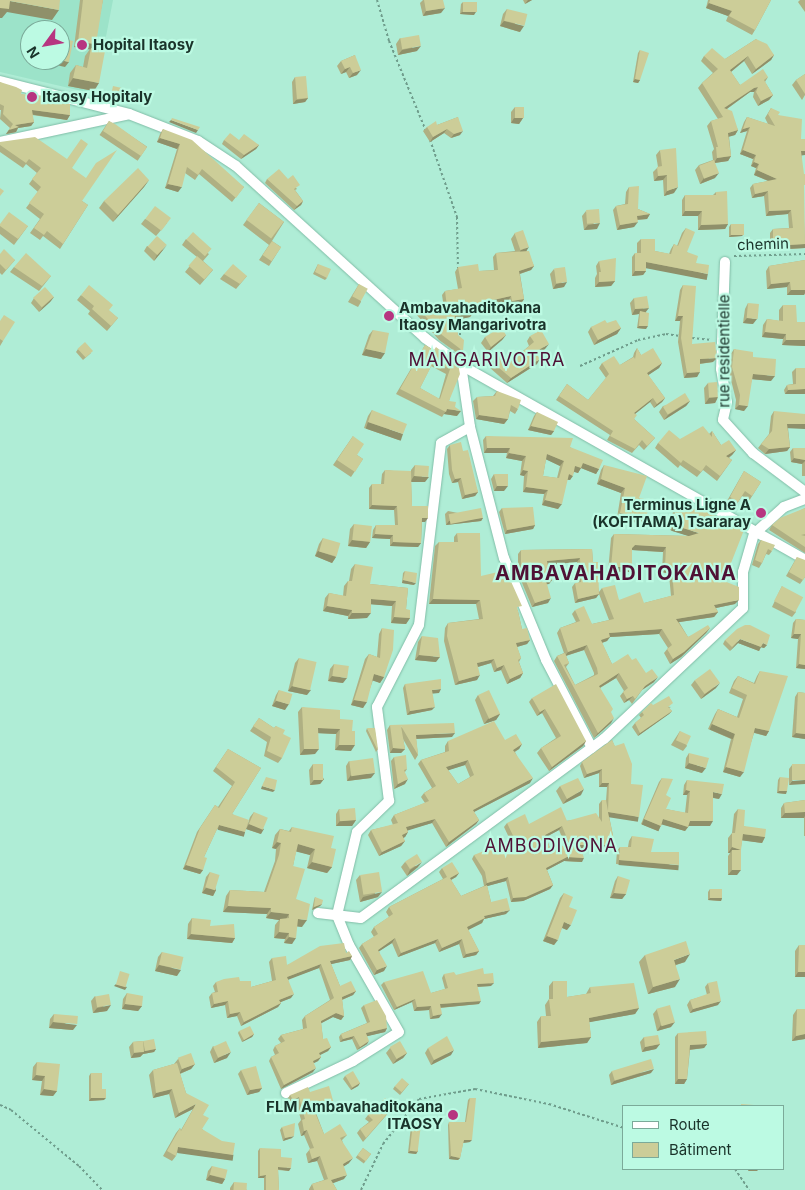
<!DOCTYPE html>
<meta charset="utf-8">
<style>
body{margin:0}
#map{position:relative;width:805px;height:1190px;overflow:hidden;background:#afedd6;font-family:Inter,sans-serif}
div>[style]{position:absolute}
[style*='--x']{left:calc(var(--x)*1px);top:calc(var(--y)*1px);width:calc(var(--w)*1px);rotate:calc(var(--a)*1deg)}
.built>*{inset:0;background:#9ce3c9}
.path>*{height:2px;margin-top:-1px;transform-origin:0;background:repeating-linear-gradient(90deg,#6f9d8c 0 2.5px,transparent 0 5px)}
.roads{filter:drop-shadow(0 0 1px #81bda7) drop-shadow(0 0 1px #81bda7)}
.minor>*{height:10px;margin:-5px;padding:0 5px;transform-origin:5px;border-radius:5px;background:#fff}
.wall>*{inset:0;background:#afb083;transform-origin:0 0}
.shaded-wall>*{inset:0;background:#8f906a;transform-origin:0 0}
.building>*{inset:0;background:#cccd98;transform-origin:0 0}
.dots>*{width:14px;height:14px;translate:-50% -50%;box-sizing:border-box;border:2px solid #bcfae3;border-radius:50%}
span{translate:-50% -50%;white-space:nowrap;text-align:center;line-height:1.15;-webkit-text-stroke:4.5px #bcfae3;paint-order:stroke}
.poi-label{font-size:15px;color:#1a332a;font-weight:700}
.left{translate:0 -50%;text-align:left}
.right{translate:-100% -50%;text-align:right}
.street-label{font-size:15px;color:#1a332a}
.quarter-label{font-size:18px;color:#4f1135;letter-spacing:1px}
.district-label{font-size:20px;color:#4f1135;font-weight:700;letter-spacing:1px}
.legend{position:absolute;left:622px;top:1105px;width:162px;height:65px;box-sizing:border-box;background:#bcfae3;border:1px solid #7baa99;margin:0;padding:6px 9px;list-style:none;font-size:15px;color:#1a332a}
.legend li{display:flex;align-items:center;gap:10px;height:25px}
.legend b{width:25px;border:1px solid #7baa99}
.north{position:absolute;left:20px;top:20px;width:50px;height:50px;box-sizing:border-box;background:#bcfae3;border:1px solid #7baa99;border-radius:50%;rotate:238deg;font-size:14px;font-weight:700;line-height:20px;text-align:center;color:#1a332a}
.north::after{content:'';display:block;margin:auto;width:18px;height:22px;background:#b73580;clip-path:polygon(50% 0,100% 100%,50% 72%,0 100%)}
</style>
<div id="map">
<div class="built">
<i style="clip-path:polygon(evenodd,0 0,113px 0,95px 94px,0 72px,0 0,30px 30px,60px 30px,60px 60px,30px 60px,30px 30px)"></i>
</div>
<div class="path">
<i style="--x:377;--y:0;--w:43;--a:73.7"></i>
<i style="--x:389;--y:41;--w:97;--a:67.7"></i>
<i style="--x:430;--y:140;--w:82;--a:70.7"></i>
<i style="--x:457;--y:217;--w:51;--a:88.9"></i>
<i style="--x:734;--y:256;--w:71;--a:-1.6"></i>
<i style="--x:460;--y:318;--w:20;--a:90"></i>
<i style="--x:692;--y:338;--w:20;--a:6"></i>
<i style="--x:580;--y:366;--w:64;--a:-24.1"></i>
<i style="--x:638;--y:340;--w:29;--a:-12"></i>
<i style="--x:666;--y:334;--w:14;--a:8"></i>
<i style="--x:0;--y:1105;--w:12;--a:24"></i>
<i style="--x:11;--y:1110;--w:88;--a:39.5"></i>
<i style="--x:79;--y:1166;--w:33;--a:46"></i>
<i style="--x:735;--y:1169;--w:25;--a:56"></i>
<i style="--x:361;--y:1190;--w:51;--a:-64.4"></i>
<i style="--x:383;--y:1144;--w:58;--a:-51.3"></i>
<i style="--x:419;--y:1099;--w:57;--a:-10.1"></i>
<i style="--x:475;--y:1089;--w:76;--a:11.5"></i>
<i style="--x:549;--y:1104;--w:79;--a:17.7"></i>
</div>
<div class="roads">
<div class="minor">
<i style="--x:0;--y:81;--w:133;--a:14.3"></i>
<i style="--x:129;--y:114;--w:74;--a:21.4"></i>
<i style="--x:198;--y:141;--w:45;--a:33.3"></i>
<i style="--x:236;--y:166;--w:256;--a:42.3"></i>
<i style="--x:425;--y:338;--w:45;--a:36.9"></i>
<i style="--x:461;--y:365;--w:395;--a:29.5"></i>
<i style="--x:0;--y:142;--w:129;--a:-12.1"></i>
<i style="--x:725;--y:262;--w:107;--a:92.1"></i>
<i style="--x:721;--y:369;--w:34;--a:80"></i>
<i style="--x:727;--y:402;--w:18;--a:103"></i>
<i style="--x:723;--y:420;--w:45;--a:47.7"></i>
<i style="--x:753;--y:453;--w:65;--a:36.9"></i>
<i style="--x:461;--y:365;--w:63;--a:81.7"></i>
<i style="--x:470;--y:427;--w:135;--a:75.5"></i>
<i style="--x:504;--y:558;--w:110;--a:67.6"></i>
<i style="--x:546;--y:660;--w:99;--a:62.4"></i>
<i style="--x:318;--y:913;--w:43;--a:6.6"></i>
<i style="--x:361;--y:918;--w:302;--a:-36.4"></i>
<i style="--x:604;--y:739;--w:191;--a:-43.3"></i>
<i style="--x:743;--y:608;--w:36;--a:-90"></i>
<i style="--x:743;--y:572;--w:40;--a:-74"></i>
<i style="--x:754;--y:534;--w:40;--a:-42"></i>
<i style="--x:784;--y:507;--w:22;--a:-21"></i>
<i style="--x:286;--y:1093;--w:74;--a:-25.5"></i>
<i style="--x:353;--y:1061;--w:54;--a:-32.2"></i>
<i style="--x:399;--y:1032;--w:100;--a:-119.9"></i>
<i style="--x:349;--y:945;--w:32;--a:-112"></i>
<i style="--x:337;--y:915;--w:85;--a:-76.5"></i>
<i style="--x:357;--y:832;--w:45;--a:-44.1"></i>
<i style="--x:389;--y:801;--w:95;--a:-97.3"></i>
<i style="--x:377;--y:707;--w:92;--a:-62.9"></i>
<i style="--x:419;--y:625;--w:183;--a:-83.1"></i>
<i style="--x:441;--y:443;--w:33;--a:-29"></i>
</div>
</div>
<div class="wall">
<i style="clip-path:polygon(80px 0,103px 0,93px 49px,94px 91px,68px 86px,70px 73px,76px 65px,83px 67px,85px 56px,90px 49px,74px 47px)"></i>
<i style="clip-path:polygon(423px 0,443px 0,441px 13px,423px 16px,420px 3px)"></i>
<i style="clip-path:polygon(523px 0,532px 0,525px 4px)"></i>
<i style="clip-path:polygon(708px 0,771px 0,755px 30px,752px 35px,726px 21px,728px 16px,706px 8px)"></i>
<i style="clip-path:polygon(800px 0,805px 0,805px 12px,798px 2px)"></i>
<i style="clip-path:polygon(463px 2px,474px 15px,460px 14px,461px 4px)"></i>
<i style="clip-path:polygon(507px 9px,520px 32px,500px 26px,503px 14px)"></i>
<i style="clip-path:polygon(400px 38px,417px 51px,398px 55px,396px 44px)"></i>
<i style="clip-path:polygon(756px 39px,774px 55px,771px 60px,752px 74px,744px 61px,731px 72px,740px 85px,768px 77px,765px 82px,773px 95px,769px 100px,758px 106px,753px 97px,754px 92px,750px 92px,727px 109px,738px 130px,735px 135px,729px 136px,731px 156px,728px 161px,715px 163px,715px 178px,700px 184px,695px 170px,699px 165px,713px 160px,712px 152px,714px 149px,707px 126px,711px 121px,718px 119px,698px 88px,702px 83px,713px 73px,701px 61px,704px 56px,725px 59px)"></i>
<i style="clip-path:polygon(640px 50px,640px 80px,638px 83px,633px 82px,638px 53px)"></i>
<i style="clip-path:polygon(355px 55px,357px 75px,349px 78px,346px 72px,341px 74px,337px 66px,341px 61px)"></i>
<i style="clip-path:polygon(805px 74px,805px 95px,802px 100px,792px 85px,796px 80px)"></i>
<i style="clip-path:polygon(295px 77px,308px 98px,305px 102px,293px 104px,292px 82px)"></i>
<i style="clip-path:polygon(0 82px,21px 94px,48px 103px,70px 115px,67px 120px,32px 115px,34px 122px,31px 126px,18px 128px,16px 132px,6px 134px,10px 128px,0 119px,1px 110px,0 110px)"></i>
<i style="clip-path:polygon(515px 107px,523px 118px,519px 124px,511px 123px,511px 112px)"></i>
<i style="clip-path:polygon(771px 108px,801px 139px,805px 248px,770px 250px,770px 233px,773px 229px,789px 228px,788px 214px,766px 216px,764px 196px,752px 198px,750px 188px,753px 184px,768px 181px,754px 175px,756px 168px,751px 166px,753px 159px,740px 154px,747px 131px,740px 133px,744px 122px,747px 117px,768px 124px,765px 118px)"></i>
<i style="clip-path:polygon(458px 117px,460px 135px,451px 138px,444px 133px,430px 142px,423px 131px,427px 127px,437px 125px)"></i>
<i style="left:109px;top:121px;width:46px;height:17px;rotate:34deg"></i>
<i style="clip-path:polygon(163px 129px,244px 187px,232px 202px,199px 174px,195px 180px,185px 173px,178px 192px,165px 188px,177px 149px,157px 142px,160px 134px)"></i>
<i style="clip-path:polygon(224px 140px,239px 140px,259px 145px,256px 149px,241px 159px,222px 144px)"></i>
<i style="clip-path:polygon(0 142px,72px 168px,82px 201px,88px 205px,60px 249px,43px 236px,40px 240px,30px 233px,40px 219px,26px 208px,38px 192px,29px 184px,37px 173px,26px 164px,23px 168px,0 152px)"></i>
<i style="clip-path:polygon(660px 150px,674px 193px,664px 196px,663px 180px,654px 181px,653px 172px,658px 167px,656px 155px)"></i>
<i style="clip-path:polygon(267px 179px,288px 179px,297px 189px,295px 190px,303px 201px,301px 205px,294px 210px,265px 183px)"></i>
<i style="clip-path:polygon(149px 180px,144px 187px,113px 222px,99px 208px,104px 201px)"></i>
<i style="clip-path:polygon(629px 187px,638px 209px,650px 214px,647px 219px,637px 220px,634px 227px,617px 230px,613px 210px,616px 206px,625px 204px,626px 192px)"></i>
<i style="clip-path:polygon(716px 192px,728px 224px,725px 229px,698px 230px,698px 216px,682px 216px,682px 200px,685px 195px,713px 195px)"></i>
<i style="clip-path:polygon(259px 203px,284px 222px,272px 241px,281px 247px,269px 266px,259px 260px,269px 245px,243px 225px)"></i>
<i style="clip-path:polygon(586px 211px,597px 229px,584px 230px,582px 216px)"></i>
<i style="clip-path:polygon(145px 219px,167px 223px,156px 236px,141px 224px)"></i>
<i style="clip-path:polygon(0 224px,28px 226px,14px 245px,0 234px)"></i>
<i style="clip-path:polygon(731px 224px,742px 236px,729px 237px,729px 227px)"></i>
<i style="clip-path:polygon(686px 228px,687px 252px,696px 263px,704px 279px,646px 267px,646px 271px,643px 275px,632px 276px,632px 257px,635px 253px,637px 253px,637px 243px,641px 239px,655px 251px,669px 254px,671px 249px,674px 244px,677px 246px,682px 233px)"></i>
<i style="clip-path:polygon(515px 233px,527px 251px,534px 266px,531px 270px,520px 274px,524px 299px,521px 304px,509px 306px,508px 301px,472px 308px,473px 313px,470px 317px,455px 320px,458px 335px,463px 351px,460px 355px,439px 340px,416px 314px,420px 310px,434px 312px,444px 308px,442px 295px,445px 291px,458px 289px,455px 272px,458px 267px,479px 271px,494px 270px,493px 257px,496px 253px,515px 251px,511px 239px)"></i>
<i style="clip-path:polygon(186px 239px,209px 254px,203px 261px,213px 270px,200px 285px,185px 272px,197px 257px,182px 245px)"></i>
<i style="clip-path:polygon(147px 246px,163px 250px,154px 261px,144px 251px)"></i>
<i style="clip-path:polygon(0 254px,15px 260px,2px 275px,0 273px)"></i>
<i style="clip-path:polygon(805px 260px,805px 293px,804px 295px,787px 295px,787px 287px,767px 289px,766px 271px,769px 266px)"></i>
<i style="clip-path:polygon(599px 261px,615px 281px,611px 286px,595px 287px,595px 278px,597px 274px,596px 266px)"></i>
<i style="clip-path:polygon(318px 264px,327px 278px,325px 280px,313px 274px)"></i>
<i style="clip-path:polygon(14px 267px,51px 276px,39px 291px,10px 272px)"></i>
<i style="clip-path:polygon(554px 269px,564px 287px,553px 289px,550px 274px)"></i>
<i style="clip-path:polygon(224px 274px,247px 276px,236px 289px,220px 279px)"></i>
<i style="clip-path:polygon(359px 284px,361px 302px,358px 307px,348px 302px)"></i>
<i style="clip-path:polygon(683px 285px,692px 344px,713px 362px,700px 364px,697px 377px,684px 378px,678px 342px,680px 321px,675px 321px,680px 290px)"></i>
<i style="clip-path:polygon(81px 295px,109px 311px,118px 318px,107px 331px,88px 314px,90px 311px,77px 300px)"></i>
<i style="clip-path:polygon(54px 297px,50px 302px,39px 312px,31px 303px,34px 298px)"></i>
<i style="clip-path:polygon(634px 298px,646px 312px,646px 329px,637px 328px,639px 314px,632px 315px,630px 303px)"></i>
<i style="clip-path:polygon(748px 303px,753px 324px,743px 323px,745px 309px)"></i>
<i style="clip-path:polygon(783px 305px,797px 322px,805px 322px,805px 346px,782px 345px,783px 339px,762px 337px,763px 325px,767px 319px,779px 321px,779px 310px)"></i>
<i style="clip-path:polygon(0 321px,3px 341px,0 346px)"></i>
<i style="clip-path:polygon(607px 323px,621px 328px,617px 334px,594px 345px,588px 332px,591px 327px)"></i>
<i style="clip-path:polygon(373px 330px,381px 359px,362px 355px,369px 335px)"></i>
<i style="clip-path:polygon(506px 335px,502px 340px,488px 352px,481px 343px,485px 337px)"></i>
<i style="clip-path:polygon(530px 336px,545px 349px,537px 355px,537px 364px,507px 383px,489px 367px,492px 362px,509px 363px,529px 346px,527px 341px)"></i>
<i style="clip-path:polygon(evenodd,425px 345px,458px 364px,449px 401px,455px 407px,457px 416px,444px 414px,442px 417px,396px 394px,425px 345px,431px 366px,446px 374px,439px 399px,420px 388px,431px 366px)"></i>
<i style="clip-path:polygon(637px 348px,641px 355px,662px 363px,659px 368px,648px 375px,665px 398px,662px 402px,654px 408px,650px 402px,635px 414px,634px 419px,655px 438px,644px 450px,639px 445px,632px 453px,607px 440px,610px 435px,556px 400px,567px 384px,588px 400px,606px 378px,599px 368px,602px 363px,620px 365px,633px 357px,634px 353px)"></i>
<i style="clip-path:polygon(78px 349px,91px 353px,83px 360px,76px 352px)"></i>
<i style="clip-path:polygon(734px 349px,753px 357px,771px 381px,752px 379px,744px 411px,735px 409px,736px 400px,729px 372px,731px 354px)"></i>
<i style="clip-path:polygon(796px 368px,805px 368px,805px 394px,785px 394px,784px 390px,787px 385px,793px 384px,792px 372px)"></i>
<i style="clip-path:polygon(708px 383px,718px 397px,715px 403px,705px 404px,704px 388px)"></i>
<i style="clip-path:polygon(497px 391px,518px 409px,515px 414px,510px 411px,508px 419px,504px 424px,476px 419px,473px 401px,477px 397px,493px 396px)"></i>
<i style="clip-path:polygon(690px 401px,686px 406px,664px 420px,659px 412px,663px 406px)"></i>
<i style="clip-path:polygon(372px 410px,399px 440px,364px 428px,368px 416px)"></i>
<i style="clip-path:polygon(774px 411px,788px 428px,790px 447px,787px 451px,765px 454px,758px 448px,769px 434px,771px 416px)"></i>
<i style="clip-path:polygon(537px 412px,554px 431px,551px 435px,528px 430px,534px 416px)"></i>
<i style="clip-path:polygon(712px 431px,721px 445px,736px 450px,732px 455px,729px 458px,732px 460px,717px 481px,703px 470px,697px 477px,680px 465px,678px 468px,655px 448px,658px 443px,709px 434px)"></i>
<i style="clip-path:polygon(353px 436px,357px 455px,363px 459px,351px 477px,333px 465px)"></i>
<i style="clip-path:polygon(evenodd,486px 436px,570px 447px,599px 469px,596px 474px,581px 468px,578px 473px,574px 472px,570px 480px,567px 480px,558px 509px,542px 505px,544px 494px,523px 492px,524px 476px,520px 475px,522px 461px,506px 458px,507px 453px,484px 453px,483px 440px,486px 436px,546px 459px,560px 466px,557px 478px,543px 476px,546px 459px)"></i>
<i style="clip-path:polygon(450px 445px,463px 451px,478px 492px,475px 496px,462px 499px,458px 482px,452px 483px,449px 474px,447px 449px)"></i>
<i style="clip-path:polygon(793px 448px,805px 448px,805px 476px,802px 476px,802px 464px,791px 462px,790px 452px)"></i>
<i style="clip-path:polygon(415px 465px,425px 482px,411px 482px,412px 506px,425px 522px,422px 522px,421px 543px,418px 547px,390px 546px,390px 539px,372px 538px,373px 530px,376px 525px,395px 525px,394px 510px,369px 509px,369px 488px,372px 484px,381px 484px,382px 474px,385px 470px,411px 473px,411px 470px)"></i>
<i style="clip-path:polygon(604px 465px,639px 498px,642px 524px,617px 518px,621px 493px,597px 484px,601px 470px)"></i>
<i style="clip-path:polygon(744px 471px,761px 482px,749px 501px,742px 496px,735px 507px,727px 501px)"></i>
<i style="clip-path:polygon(494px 474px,504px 491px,494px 491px,491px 479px)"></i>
<i style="clip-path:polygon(evenodd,676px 507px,724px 581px,735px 604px,716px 608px,718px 612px,714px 617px,679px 622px,688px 637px,710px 628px,706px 633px,681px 657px,670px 664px,664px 653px,668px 648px,659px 634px,610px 637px,607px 641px,602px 643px,612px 664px,632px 660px,654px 682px,642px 690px,632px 704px,629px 700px,624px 703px,620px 696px,624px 691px,616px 678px,600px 688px,611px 712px,611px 723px,594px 738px,554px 661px,557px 656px,564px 653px,557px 633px,560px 628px,576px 622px,572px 614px,575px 610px,592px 624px,609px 620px,599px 594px,596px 598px,575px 603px,572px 587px,575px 583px,578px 583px,577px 562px,548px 565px,552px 580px,549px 584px,547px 584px,548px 603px,532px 607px,518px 573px,518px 554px,521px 550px,592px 549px,593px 562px,599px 592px,602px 588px,619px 600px,644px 603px,671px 596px,669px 575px,670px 574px,662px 572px,663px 552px,632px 550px,629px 572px,608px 572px,611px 538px,614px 534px,689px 536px,670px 530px,673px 511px,676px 507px,584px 650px,594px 673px,594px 675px,575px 685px,566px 667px,569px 663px,566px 656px,584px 650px)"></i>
<i style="clip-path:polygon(502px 508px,535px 525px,533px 529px,505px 534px,499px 512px)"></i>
<i style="clip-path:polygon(805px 508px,805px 553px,769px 530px,772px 525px)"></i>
<i style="clip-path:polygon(448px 511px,483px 518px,481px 521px,446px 525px,445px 514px)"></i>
<i style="clip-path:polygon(354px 524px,370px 542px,366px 548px,348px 546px,350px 529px)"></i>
<i style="clip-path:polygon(457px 533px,481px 576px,499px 580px,518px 611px,522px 629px,530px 640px,527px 644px,517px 647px,521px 658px,519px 662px,523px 673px,520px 678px,507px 684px,501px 670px,494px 672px,491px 663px,478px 667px,477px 680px,455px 685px,444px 641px,445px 628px,448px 623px,479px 619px,476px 604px,429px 604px,435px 546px,439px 542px,454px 542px,454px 537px)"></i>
<i style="clip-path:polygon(323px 538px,336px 557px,332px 563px,315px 556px,319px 544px)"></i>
<i style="clip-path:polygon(761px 540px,772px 551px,769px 555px,766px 554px,762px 563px,759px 568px,752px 565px,758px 544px)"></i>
<i style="clip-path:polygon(797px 557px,805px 577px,800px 584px,786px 576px)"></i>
<i style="clip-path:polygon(355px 564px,370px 584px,408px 588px,406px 609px,410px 618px,406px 624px,391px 623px,392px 606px,371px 604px,367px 618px,348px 619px,348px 616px,323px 611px,325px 598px,329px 593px,343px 596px,344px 586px,348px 581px,349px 581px,351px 569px)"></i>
<i style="clip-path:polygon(405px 571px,414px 585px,402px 583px,403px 573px)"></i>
<i style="clip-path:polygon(782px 586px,796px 612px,792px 617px,772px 607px,779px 592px)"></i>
<i style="clip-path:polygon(796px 619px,805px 620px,805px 669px,796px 668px,798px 639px,791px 638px,793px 623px)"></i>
<i style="clip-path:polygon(382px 628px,384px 677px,380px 683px,373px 680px,363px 708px,351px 705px,365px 659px,369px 654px,377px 657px,379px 634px)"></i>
<i style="clip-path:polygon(422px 636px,436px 662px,415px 660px,418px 642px)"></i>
<i style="clip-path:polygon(725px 640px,767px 645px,764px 648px,761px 647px,759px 651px,738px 643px,730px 651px,723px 644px)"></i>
<i style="clip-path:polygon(299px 658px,307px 695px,288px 691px,295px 663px)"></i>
<i style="clip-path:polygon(334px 664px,343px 683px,328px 681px,330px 669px)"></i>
<i style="clip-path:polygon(760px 671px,769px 731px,766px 736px,754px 733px,740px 777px,723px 772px,731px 739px,708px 729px,715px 714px,718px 709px,737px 717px,743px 699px,729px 693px,734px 681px,738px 676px,754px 683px,757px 676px)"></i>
<i style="clip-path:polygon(695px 680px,716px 688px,701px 699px,691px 685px)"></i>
<i style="clip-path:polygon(405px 684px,439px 693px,432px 693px,432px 710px,407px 715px,403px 688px)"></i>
<i style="clip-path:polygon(279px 690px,285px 710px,272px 706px,276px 695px)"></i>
<i style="clip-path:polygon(798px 692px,805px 693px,805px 739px,792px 737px,795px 697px)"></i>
<i style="clip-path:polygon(478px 695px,500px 714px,496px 720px,484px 724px,475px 700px)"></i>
<i style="clip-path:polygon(532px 698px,586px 741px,583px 746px,549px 771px,537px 753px,541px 748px,556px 738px,542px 713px,537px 716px,529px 702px)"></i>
<i style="clip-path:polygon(653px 705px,671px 707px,669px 708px,672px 711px,669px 714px,638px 736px,632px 727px,635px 723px,641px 718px,639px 715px,642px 712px)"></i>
<i style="clip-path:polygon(302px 707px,340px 719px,351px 751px,335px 750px,336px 734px,318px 733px,315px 754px,300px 755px,298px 712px)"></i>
<i style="clip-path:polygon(259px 718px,274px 728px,276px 726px,283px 734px,282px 758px,278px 763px,264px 756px,267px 742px,250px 731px)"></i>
<i style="clip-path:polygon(390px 725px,452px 737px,416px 739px,418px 755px,415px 760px,403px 739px,405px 749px,401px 753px,390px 753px,387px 730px)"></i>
<i style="clip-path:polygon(367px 728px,378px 749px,376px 752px,366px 731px)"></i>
<i style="clip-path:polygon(680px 731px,687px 746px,683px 751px,671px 745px)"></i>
<i style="clip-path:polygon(evenodd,505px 740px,522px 744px,519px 749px,515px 752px,530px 783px,474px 812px,479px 820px,476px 824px,446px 847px,432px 823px,407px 830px,408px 832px,405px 837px,403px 838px,405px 841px,401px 846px,379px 856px,368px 835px,371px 830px,393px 825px,391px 820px,394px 815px,425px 803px,421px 797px,424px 793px,432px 788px,418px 764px,421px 760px,445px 752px,445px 746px,448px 741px,505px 740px,465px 765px,470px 777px,458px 784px,448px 770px,465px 765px)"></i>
<i style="clip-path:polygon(evenodd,612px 740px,631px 784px,636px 821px,609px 816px,615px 845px,612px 849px,581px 849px,582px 862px,564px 861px,547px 870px,553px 885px,550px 889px,523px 901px,511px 902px,506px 881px,487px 886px,491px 902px,506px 914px,484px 919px,482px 923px,468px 930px,479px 951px,476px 955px,463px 958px,459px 944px,439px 952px,435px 943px,398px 957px,392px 943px,379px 951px,384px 971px,374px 975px,359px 948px,362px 944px,374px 937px,371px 932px,374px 927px,389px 917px,386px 912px,389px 907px,443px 879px,439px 872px,442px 868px,459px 873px,456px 877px,451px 880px,461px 896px,484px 886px,482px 876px,472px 859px,474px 855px,500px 852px,513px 846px,504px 827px,507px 823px,529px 824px,599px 818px,599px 804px,602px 800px,606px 801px,607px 787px,599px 787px,599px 773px,584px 778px,580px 766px,582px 762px,612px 740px,559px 830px,565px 845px,551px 851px,546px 837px,559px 830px)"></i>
<i style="clip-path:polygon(228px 749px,261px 768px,232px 814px,248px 823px,250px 817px,254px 812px,261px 834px,246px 829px,242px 836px,217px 829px,204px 857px,203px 870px,200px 874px,183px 869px,197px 832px,215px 805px,218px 807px,232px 786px,213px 771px)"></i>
<i style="clip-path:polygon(689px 753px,702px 773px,685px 768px,686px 758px)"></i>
<i style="clip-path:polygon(394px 757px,407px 769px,405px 772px,405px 784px,394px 789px,391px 761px)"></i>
<i style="clip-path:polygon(349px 761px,371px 778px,347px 781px,346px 766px)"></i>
<i style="clip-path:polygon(313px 764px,324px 779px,320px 784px,310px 785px,309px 770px)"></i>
<i style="clip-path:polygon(805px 764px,789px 785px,789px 769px,792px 765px)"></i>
<i style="clip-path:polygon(780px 777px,786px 794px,777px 793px,778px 780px)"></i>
<i style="clip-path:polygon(662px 778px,666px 795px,666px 809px,685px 813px,687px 795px,683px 795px,684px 785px,687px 780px,719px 799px,713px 798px,710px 826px,689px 826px,685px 831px,662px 824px,658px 831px,641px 824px,659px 782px)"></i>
<i style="clip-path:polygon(560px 786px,581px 795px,563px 804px,556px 791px)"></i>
<i style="clip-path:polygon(805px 800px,805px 836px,804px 836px,804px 818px,781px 818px,781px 808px,784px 803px)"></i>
<i style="clip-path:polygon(339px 809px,356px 820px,352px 826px,336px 826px,336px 814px)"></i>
<i style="clip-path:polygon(738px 809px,744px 826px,765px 837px,762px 843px,742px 840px,737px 875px,728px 875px,728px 856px,730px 853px,728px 853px,728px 838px,732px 833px,734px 814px)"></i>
<i style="clip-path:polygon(292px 827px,331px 848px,332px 867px,327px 873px,307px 868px,310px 855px,296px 851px,293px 866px,296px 899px,302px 927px,297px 926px,292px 944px,284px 943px,285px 939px,274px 938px,275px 925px,279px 920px,266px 918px,267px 914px,223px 912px,226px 896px,230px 890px,264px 892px,275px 861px,276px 849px,272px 848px,275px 835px,280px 829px,289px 831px)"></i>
<i style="clip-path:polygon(632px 836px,651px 852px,676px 869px,616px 864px,617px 851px,620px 847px,628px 847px,629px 841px)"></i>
<i style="clip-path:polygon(405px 862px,418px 867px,407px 876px,401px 867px)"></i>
<i style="clip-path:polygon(210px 872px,216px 890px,213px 896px,202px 893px,206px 877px)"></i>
<i style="clip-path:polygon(360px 875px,378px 897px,360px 902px,356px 880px)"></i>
<i style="clip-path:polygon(618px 876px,626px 894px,622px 899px,610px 898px,615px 881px)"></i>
<i style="clip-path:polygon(710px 889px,722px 898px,721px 901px,708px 900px,708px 892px)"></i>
<i style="clip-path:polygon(564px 893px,567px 930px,562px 928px,554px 945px,543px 941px,560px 898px)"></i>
<i style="clip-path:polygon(315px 897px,322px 904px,320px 906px,312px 910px,314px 900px)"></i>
<i style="clip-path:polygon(192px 918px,210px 926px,235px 938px,232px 943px,187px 939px,188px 924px)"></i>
<i style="clip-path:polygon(799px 945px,805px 977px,795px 977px,795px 951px)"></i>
<i style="clip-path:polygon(162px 952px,177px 976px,155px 971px,158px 957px)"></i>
<i style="clip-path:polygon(346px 953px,352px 956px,350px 960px,331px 964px,340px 986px,356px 991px,353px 995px,342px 1000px,344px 1016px,341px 1020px,333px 1017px,321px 1023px,323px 1039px,331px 1047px,328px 1051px,320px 1055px,321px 1057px,318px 1061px,314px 1063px,313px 1072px,281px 1089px,269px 1061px,271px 1057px,275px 1055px,273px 1050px,275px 1046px,281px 1043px,278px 1039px,281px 1035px,303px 1029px,302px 1020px,305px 1016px,330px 1000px,319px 968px,288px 979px,291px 998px,280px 1002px,281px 1003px,278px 1007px,241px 1026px,237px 1016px,227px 1018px,225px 1005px,211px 1008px,209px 997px,212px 993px,215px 992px,213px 986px,216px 982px,240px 981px,251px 987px,272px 981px,269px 962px,272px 958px,287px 965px)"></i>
<i style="clip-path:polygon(645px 955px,685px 962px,676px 965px,675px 987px,648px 994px,639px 962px)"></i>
<i style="clip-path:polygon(444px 974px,456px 975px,484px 974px,491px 986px,477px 987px,479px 1004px,440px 1008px,439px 1018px,430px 1019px,429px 1010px,414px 1011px,412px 1002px,394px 1010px,381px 985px,384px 982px,431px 993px,445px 989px,442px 978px)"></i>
<i style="clip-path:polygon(553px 981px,567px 997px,586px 994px,590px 987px,639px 1008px,635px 1014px,589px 1022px,591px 1037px,587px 1043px,538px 1048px,537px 1022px,541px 1016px,546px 1016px,545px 1005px,549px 999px,549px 986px)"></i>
<i style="clip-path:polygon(708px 983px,718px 1005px,690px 1013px,687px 1005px,690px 1000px,707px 995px,705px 987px)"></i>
<i style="clip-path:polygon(127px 993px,142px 1006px,138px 1011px,122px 1009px,123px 999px)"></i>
<i style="clip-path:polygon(95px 996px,107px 1011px,93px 1013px,91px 1001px)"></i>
<i style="clip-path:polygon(364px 1005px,387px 1028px,385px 1032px,367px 1036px,367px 1044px,357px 1050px,352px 1039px,340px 1042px,339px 1037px,341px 1034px,367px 1023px,361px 1008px)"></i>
<i style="clip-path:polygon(657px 1009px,671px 1027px,657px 1031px,653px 1014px)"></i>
<i style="clip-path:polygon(797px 1009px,805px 1009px,805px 1039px,792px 1041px,793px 1015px)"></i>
<i style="clip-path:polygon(54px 1014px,73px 1030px,49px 1028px,50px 1019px)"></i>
<i style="clip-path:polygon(239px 1031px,254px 1034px,252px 1037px,242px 1042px,238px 1033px)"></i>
<i style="clip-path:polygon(678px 1033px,707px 1044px,704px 1048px,690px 1050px,687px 1079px,684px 1084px,675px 1084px,675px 1037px)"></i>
<i style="clip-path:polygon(644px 1037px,660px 1044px,656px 1049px,642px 1052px,640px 1042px)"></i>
<i style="clip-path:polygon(143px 1041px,156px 1049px,154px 1052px,143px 1054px,140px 1057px,131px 1058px,129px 1047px,133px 1042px)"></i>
<i style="clip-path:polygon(213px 1046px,227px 1058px,214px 1063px,210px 1052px)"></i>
<i style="clip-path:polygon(390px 1048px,407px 1053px,403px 1058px,393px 1064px,386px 1053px)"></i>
<i style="clip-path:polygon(428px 1048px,451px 1055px,431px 1065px,425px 1053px)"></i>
<i style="clip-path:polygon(178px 1059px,195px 1064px,191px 1069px,180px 1074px,186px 1093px,203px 1115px,202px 1129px,233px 1155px,230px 1160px,177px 1152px,176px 1156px,172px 1161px,163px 1156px,176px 1133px,180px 1128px,181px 1130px,193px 1109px,175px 1118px,169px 1094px,153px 1098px,149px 1075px,153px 1070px,174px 1064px)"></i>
<i style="clip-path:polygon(37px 1062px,57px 1091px,53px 1096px,40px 1095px,42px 1081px,32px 1080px,33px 1067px)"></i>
<i style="clip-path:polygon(241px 1070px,262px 1088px,259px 1092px,247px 1095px,238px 1074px)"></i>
<i style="clip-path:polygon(612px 1071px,651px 1073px,611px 1085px,609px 1075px)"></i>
<i style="clip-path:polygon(91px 1073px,102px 1089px,104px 1100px,89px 1101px,89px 1076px)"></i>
<i style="clip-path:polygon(345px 1076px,360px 1083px,358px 1086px,351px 1090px,343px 1079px)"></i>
<i style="clip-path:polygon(409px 1084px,400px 1095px,393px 1089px,395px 1086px)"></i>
<i style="clip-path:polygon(310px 1092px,331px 1109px,316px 1113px,324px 1134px,347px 1135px,342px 1140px,349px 1163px,344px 1166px,344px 1179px,333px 1183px,337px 1190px,309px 1190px,309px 1189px,312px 1184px,324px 1180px,317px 1161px,308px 1163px,306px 1154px,310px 1149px,304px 1135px,301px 1136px,298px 1124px,301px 1120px,296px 1102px,290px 1105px,287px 1100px,290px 1095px)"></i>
<i style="clip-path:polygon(470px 1098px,470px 1142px,463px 1143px,460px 1158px,458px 1160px,449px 1159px,448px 1125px,449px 1122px,465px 1122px,468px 1100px)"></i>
<i style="clip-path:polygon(391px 1110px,363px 1142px,357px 1133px,360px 1129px,369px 1122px,365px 1119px,368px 1115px)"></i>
<i style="clip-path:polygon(413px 1124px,418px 1151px,416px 1154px,408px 1153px,411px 1126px)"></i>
<i style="clip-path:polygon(282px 1127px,292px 1138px,283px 1141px,280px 1130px)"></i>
<i style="clip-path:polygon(260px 1148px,281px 1157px,289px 1171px,278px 1170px,279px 1190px,264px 1190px,264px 1178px,258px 1178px,258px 1151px)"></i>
<i style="left:363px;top:1148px;width:10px;height:12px;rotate:37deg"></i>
<i style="clip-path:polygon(212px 1166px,225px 1179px,222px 1184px,206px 1180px,208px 1171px)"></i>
<i style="clip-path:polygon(234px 1182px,247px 1190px,230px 1190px,230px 1188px)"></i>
</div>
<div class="shaded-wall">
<i style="clip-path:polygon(528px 0,532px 0,525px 4px)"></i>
<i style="clip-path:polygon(10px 1px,59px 10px,52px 20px,7px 12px,2px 18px,0 18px,0 8px)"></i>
<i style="clip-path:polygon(709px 3px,732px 11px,728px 16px,706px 8px)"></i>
<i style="clip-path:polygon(445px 8px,441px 13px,423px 16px,426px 11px)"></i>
<i style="clip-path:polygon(462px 12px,476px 12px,474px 15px,460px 14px)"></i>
<i style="clip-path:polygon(504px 21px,524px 26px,520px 32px,500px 26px)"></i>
<i style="clip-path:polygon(78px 42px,96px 44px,93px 50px,74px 47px)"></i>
<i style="clip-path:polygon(421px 46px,417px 51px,398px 55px,402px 50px)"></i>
<i style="clip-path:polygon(774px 55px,771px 60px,752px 74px,756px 69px)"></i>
<i style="clip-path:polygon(748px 56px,744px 61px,727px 75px,730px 70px)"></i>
<i style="clip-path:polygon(45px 60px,60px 60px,69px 62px,65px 67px,43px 62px)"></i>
<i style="clip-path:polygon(350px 67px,346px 72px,341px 74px,345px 69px)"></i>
<i style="clip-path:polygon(361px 70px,357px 75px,349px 78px,353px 73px)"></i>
<i style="clip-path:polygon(73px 78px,99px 83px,94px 91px,68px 86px)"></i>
<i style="clip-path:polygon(635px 79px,640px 80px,638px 83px,633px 82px)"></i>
<i style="clip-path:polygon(758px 87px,754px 92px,750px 92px,721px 113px,724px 108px,754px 88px)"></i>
<i style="clip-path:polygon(773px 95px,769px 100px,758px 106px,761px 101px)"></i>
<i style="clip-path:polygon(110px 96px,119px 99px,117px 102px,108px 99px)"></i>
<i style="clip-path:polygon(308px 98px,305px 102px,293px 104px,296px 100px)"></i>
<i style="clip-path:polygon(32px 110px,70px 115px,67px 120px,29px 114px)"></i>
<i style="clip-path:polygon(514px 118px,523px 118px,519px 124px,511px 123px)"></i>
<i style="clip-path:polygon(171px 120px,198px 130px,196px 133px,169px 122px)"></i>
<i style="clip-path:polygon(34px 122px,31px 126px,18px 128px,16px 132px,6px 134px,9px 130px,15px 125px)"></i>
<i style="clip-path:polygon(750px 127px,747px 131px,740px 133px,743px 129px)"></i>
<i style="clip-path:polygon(447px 129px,444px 133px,430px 142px,433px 137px)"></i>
<i style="clip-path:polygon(738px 130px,735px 135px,725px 138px,728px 133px)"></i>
<i style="clip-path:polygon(463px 131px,460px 135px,451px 138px,454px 134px)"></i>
<i style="clip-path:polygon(160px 138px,180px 144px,177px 149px,157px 142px)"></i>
<i style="clip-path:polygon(259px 145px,256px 149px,241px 159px,244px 155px)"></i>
<i style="clip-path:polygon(743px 150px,756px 155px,753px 159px,740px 154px)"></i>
<i style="clip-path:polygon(801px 151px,805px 151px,805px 155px,798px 156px)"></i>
<i style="clip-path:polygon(731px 156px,728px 161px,714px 163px,717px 158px)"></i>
<i style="clip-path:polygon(754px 162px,759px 164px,756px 168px,751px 166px)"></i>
<i style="clip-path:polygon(757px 170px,777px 179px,774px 183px,754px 175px)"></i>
<i style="clip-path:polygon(719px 173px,715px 178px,700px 184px,704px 178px)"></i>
<i style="clip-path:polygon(667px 175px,663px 180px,654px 181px,658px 176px)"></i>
<i style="clip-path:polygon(149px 180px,144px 187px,113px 222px,118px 215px)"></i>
<i style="clip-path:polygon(168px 184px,182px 187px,178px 192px,165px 188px)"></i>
<i style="clip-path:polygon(678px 187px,674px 193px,664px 196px,667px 191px)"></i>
<i style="clip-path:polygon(768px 191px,764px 196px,752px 198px,755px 194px)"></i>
<i style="clip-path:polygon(303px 201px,301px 205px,294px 210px,297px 206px)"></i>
<i style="clip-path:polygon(791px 210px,788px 214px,766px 216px,769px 211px)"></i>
<i style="clip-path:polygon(685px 211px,702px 211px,698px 216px,682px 216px)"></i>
<i style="clip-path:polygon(650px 214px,647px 219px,633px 220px,637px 216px)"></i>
<i style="clip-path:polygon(638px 222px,634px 227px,617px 230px,620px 225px)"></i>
<i style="clip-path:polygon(600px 223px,597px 229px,584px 230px,588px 225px)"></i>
<i style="clip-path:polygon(728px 224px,725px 229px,698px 230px,701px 225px)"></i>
<i style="clip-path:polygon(744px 234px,742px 236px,729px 237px,731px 235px)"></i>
<i style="clip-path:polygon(805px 244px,805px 248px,770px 250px,773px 246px)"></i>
<i style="clip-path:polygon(167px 245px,163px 250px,154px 261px,157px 255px)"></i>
<i style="clip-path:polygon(529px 247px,525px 253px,517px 256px,521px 250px)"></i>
<i style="left:646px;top:262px;width:63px;height:6px;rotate:11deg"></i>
<i style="clip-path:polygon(534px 266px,531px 270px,516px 275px,519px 271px)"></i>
<i style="clip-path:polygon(635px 271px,646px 271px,643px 275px,632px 276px)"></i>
<i style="clip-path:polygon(615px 281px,611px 286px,595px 287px,599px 282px)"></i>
<i style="clip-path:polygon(567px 282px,564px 287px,553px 289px,556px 284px)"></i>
<i style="clip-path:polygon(790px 282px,787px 287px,767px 289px,771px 284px)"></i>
<i style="clip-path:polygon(805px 289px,805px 293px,804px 295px,787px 295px,791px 290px)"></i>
<i style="clip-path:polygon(511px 296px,508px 301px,468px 309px,471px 305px)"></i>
<i style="clip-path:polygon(54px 297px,50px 302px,39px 312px,43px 307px)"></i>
<i style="clip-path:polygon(524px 299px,521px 304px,509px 306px,512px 301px)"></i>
<i style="clip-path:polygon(649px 308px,645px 313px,640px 311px,639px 314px,632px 315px,635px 309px)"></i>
<i style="clip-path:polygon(473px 313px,470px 317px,451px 321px,455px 316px)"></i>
<i style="clip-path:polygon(678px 316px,683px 316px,680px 321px,675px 321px)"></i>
<i style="clip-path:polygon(747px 318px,757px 319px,753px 324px,743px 323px)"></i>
<i style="clip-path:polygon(639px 326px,648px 326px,646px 329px,637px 328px)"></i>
<i style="clip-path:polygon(621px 328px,617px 334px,594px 345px,598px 340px)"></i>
<i style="clip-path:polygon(765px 332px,786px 334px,783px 339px,762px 337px)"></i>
<i style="clip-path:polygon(506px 335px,502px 340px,488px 352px,491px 347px)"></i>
<i style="clip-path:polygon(786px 340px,805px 340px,805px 346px,782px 345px)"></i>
<i style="clip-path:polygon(549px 344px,545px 349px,532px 358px,535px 352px)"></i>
<i style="clip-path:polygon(366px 349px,385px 353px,381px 359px,362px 355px)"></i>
<i style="clip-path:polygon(717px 358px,713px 362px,697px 364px,700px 359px)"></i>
<i style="clip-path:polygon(540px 359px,537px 364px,507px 383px,511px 378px)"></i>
<i style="clip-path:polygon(662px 363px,659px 368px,644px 378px,647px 373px)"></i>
<i style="clip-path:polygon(700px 372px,697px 377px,684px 378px,687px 373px)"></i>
<i style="clip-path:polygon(753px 374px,775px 376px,771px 381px,750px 379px)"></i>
<i style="clip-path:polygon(805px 389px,805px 394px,785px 394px,788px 390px)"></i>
<i style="clip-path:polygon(718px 397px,715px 403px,705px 404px,709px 398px)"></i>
<i style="clip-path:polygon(653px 398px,650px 402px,631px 417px,634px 413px)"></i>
<i style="clip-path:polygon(665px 398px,662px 402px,654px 408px,657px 404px)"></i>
<i style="clip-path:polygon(690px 401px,686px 406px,664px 420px,668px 415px)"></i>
<i style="clip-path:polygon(739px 405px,748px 406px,744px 411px,735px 409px)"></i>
<i style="clip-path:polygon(447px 409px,461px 411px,457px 416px,444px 414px)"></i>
<i style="clip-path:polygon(479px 415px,508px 419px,504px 424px,476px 419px)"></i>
<i style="left:368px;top:422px;width:37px;height:7px;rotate:19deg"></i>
<i style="clip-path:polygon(787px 424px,805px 424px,805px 429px,784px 428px)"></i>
<i style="clip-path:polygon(531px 426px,554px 431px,551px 435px,528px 430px)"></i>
<i style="clip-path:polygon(790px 447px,787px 451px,765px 454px,769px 449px)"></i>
<i style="clip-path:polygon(487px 448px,510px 448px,507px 453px,484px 453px)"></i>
<i style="clip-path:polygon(736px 450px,732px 455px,723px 461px,726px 456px)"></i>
<i style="clip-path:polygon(509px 453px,526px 456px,522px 461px,506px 458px)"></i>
<i style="clip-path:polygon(547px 454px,564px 461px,560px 466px,543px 458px)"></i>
<i style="clip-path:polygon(794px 458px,805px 460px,805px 461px,802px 464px,791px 462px)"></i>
<i style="clip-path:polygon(583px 463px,599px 469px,596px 474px,581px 468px,578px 473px,572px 471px,575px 466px)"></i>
<i style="clip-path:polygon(523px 470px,528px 471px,524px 476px,520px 475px)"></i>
<i style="clip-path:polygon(569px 474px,573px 476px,570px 480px,565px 479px)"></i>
<i style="clip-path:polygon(414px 476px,429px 477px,425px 482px,410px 482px)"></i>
<i style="clip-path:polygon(461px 478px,458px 482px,452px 483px,455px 479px)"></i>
<i style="clip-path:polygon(601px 479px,625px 488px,621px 493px,597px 484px)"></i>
<i style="clip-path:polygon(497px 486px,508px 486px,504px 491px,494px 491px)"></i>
<i style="clip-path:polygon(526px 487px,548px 490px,544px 494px,523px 492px)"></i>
<i style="clip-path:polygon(478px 492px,475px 496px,462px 499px,465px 495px)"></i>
<i style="clip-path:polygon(545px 500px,562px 504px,558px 509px,542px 505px)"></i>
<i style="clip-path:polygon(372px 505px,397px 506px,394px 510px,369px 509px)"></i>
<i style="clip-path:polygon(620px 513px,646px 519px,642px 524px,617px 518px)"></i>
<i style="clip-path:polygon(422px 518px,428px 518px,425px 522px,419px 522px)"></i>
<i style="clip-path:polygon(483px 518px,481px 521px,446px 525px,449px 521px)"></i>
<i style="clip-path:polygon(535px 525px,533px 529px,505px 534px,507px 530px)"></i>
<i style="left:673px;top:525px;width:27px;height:6px;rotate:17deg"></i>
<i style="clip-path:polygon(375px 534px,393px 535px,390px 539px,372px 538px)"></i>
<i style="clip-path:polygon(352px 540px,370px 542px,366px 548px,348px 546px)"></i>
<i style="clip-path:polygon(393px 542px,421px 543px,418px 547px,390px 546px)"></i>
<i style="clip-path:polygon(635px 545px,666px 547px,663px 552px,632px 550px,632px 548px)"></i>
<i style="clip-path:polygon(318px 551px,336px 557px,332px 563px,315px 556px)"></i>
<i style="clip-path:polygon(580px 558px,577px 562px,544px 565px,547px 561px)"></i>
<i style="clip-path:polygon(611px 567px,632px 567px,629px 572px,608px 572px)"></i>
<i style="clip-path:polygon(665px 567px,676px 570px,672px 570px,670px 574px,662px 572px)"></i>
<i style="clip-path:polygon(403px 580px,416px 583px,414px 585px,402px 583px)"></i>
<i style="clip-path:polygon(552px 580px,549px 584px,543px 585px,546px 581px)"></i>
<i style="clip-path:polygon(599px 594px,596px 598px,575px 603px,578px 599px)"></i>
<i style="clip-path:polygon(551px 598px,548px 603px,532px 607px,535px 603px)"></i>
<i style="clip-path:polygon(371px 599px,396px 601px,392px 606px,367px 604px)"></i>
<i style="clip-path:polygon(433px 599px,480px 600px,476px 604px,429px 604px)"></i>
<i style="clip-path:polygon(739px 600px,735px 604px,711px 609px,714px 605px)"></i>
<i style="clip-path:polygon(327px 606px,352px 610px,348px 616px,323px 611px)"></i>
<i style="clip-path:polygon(718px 612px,714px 617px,673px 623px,676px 619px)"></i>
<i style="clip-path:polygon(352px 613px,371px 613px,367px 618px,348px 619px)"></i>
<i style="clip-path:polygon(394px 617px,410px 618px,406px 624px,391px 623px)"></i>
<i style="clip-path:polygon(710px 628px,706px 633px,681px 657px,670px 664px,673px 659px)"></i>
<i style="clip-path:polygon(662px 629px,659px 634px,610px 637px,607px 641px,598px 644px,601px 640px,609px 633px)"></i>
<i style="clip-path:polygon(794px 634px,801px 634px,798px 639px,791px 638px)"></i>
<i style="clip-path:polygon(740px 639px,761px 647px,759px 651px,738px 643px,730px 651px)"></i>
<i style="clip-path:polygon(530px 640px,527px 644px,513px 648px,516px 643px)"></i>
<i style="clip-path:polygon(763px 643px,767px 645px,764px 648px,760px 647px)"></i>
<i style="clip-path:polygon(587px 645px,584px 650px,565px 656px,568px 652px)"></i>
<i style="clip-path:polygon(419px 655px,440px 657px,436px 662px,415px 660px)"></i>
<i style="clip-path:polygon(494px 659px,491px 663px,474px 668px,477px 663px)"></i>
<i style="clip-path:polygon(799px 664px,805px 665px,805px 669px,796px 668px)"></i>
<i style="clip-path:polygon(504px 665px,501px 670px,494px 672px,497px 668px)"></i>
<i style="clip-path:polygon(523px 673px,520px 678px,507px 684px,510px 679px)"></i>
<i style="clip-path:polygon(619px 673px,616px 678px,596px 690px,599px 686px)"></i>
<i style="clip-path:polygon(374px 674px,384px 677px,380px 683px,371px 680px)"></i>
<i style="clip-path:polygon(480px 675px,477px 680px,455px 685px,459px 681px)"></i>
<i style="clip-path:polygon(332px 676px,347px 678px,343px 683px,328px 681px)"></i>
<i style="clip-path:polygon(658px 677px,654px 682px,642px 690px,632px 704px,645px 686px)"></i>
<i style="clip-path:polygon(720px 683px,716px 688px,701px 699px,705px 694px)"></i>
<i style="clip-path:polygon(292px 686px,311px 690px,307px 695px,288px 691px)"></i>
<i style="clip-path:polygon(441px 689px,439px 693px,429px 694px,432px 690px)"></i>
<i style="clip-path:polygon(633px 696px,629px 700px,624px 703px,627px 699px)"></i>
<i style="clip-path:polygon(354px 700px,367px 702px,363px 708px,351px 705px)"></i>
<i style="clip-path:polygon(276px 701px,289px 704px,285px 710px,272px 706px)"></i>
<i style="clip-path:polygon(435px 707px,432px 710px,407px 715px,410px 711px)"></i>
<i style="clip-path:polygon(545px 709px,542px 713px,537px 716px,540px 712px)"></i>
<i style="clip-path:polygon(672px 711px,669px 714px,638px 736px,640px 733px)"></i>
<i style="clip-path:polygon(500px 714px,496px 720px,484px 724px,488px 719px)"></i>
<i style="clip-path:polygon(614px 718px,611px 723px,594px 738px,598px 733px)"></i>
<i style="left:712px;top:724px;width:25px;height:6px;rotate:23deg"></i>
<i style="clip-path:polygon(318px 728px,340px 729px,336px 734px,314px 733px)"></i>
<i style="clip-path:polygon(755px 728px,769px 731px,766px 736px,752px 732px)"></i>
<i style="clip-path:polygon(455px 733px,452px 737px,413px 739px,416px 735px)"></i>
<i style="clip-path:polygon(796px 733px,805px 734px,805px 739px,792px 737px)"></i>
<i style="clip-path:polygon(586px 741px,583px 746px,549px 771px,552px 767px)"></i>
<i style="clip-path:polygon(522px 744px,519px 749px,510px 754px,513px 750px)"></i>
<i style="clip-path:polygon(339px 745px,355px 745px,351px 751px,335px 750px)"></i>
<i style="clip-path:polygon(393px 748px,405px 749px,401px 753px,390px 753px)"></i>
<i style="clip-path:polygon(304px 749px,319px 749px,315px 754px,300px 755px)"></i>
<i style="clip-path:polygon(468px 760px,465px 765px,443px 772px,446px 767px)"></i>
<i style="clip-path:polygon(689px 763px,706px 768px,702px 773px,685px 768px)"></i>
<i style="clip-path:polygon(726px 767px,744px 772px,740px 777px,723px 772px)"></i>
<i style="clip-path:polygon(602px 769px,599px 773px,584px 778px,587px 774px)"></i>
<i style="clip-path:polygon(375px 773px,371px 778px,347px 781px,351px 775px)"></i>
<i style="clip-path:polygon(533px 778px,530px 783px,470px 814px,473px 810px)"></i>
<i style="clip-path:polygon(324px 779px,320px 784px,310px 785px,314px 780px)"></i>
<i style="clip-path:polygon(408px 779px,405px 784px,394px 789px,398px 784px)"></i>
<i style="clip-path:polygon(805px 780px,805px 784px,789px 785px,792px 781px)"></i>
<i style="clip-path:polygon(602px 783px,609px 783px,607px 787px,599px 787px)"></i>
<i style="clip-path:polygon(262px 786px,275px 790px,273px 792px,261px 789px)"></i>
<i style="clip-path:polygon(584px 789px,581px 795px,563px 804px,567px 799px)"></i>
<i style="clip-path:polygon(686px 790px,690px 791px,687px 795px,683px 795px)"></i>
<i style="clip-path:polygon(779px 791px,787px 791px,786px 794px,777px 793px)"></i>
<i style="clip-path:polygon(713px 792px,722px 794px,719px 799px,710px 797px)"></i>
<i style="left:608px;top:812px;width:31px;height:5px;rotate:9deg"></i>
<i style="clip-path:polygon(805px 812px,805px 816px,804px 818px,781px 818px,785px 813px)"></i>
<i style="clip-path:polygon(435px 819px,432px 823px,403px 832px,406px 827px)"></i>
<i style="left:644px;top:819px;width:18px;height:6px;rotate:22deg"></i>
<i style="clip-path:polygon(663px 819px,688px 827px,685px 831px,660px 824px)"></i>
<i style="clip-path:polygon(356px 820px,352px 826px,336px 826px,340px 821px)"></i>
<i style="clip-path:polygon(479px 820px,476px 824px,446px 847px,449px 842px)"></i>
<i style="clip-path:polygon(690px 821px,713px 821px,710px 826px,687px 826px)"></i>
<i style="clip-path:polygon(249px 824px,264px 829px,261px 834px,246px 829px)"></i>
<i style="left:219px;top:825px;width:27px;height:5px;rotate:15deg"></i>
<i style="clip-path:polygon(562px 826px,559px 830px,542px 839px,545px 835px)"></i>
<i style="clip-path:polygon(408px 832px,405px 837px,399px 840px,402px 835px)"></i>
<i style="clip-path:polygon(743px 834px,765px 837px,762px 843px,739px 840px)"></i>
<i style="clip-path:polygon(405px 841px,401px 846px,379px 856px,382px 852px)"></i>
<i style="clip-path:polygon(277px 842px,281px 843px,276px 849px,272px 848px)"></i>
<i style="clip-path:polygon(298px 844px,315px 849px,310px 855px,294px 851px)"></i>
<i style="clip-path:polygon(580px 845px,615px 845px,612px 849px,577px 849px)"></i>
<i style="clip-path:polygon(732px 847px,741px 850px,732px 850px,730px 853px,728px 853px)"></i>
<i style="clip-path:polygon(567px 857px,584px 858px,582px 862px,564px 861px,543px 872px,546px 868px)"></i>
<i style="left:619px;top:860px;width:60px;height:5px;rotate:5deg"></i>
<i style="clip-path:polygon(312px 862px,332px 867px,327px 873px,307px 868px)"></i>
<i style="clip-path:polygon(422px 862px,418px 867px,407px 876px,410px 870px)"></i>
<i style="clip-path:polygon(186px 865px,203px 870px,200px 874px,183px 869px)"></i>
<i style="clip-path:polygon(732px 870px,741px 870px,737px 875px,728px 875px)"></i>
<i style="clip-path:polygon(459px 873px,456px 877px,447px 882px,450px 878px)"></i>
<i style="clip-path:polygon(508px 877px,506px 881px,484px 887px,487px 883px)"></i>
<i style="clip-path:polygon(553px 885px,550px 889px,523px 901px,511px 902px,513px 898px)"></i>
<i style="clip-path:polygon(206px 888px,216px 890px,213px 896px,202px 893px)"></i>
<i style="clip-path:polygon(382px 892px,378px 897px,360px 902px,363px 897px)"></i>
<i style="clip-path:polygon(614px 893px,626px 894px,622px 899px,610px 898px)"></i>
<i style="clip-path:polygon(710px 898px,722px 898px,721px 901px,708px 900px)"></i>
<i style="clip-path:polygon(322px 904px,320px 906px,312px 910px,314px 907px)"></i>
<i style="clip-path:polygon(228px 906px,271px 908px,267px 914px,223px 912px)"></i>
<i style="clip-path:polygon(510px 910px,506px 914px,484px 919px,482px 923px,464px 932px,467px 927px,484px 916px)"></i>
<i style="clip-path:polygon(271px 912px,289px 914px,285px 921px,266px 918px)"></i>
<i style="clip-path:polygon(298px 919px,307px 920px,302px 927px,293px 926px)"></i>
<i style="clip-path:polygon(564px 922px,571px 925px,567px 930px,560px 927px)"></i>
<i style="clip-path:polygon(279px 932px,289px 933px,285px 939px,274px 938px)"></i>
<i style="clip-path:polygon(191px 934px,235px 938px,232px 943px,187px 939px)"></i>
<i style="clip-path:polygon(547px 936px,558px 940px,554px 945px,543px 941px)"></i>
<i style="clip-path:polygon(289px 937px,296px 938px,292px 944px,284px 943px)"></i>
<i style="clip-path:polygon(395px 938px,392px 943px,375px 954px,378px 950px)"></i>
<i style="clip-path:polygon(438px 939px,435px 943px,398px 957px,401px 953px)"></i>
<i style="clip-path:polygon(462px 939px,459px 944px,439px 952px,442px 948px)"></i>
<i style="clip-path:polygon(479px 951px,476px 955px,463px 958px,466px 954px)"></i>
<i style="clip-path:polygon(690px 954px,685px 962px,669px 967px,674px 960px)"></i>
<i style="clip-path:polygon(352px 956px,350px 960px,327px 965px,330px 961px)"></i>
<i style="clip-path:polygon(321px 964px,319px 968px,285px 981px,287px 977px)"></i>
<i style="clip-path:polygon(159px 965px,181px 970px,177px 976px,155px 971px)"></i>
<i style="clip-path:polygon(387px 966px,384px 971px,374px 975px,377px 970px)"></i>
<i style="clip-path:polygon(798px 972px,805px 972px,805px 977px,795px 977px)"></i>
<i style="clip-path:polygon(680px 979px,675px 987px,648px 994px,653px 987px)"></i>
<i style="clip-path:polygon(494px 983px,491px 986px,474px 987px,477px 984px)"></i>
<i style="clip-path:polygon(116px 984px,127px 987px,125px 990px,114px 986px)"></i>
<i style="clip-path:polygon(356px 991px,353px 995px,339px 1001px,342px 997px)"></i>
<i style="clip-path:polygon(294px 994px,291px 998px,276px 1004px,279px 1000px)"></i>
<i style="clip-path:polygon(415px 999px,412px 1002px,394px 1010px,397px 1007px)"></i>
<i style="clip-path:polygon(228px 1001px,225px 1005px,211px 1008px,214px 1004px)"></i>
<i style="clip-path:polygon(481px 1001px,479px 1004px,437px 1008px,440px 1004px)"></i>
<i style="clip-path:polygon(721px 1001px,718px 1005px,690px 1013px,693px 1009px)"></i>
<i style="clip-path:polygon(281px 1003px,278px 1007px,241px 1026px,244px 1022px)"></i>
<i style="clip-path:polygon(125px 1004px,142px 1006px,138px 1011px,122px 1009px)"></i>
<i style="clip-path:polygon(111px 1005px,107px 1011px,93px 1013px,97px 1008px)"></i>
<i style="clip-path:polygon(431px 1006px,429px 1010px,414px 1011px,417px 1007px)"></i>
<i style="clip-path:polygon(639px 1008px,635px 1014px,585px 1023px,589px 1018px)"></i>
<i style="clip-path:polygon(240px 1012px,237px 1016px,227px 1018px,230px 1014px)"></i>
<i style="clip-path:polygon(336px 1013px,344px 1016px,341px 1020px,333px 1017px,318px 1025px,321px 1021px)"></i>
<i style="clip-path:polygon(442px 1014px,439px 1018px,430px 1019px,433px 1016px)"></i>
<i style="clip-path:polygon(53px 1022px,77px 1025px,73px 1030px,49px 1028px)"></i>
<i style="clip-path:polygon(675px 1022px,671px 1027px,657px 1031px,661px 1025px)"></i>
<i style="clip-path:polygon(387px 1028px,385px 1032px,364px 1037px,366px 1033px)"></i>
<i style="clip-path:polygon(254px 1034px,252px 1037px,242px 1042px,244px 1040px)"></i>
<i style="clip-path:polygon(805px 1034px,805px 1039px,792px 1041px,796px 1036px)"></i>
<i style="clip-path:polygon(354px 1036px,352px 1039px,340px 1042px,343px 1039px)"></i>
<i style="clip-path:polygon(591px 1037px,587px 1043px,538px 1048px,541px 1042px)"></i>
<i style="clip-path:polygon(369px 1041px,367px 1044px,357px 1050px,360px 1047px)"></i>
<i style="clip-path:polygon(660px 1044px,656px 1049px,642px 1052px,645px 1047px)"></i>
<i style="clip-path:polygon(707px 1044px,704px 1048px,687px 1050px,690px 1045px)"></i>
<i style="clip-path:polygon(331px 1047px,328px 1051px,316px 1057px,319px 1053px)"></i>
<i style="clip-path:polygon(156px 1049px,154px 1052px,143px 1054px,140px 1057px,131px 1058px,134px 1053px)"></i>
<i style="clip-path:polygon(454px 1050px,451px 1055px,431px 1065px,434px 1060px)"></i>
<i style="clip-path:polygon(231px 1052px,227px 1058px,214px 1063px,218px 1058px)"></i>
<i style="clip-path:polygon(407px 1053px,403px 1058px,393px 1064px,397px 1059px)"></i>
<i style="clip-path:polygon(321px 1057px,318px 1061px,310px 1065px,313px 1061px)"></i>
<i style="clip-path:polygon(195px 1064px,191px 1069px,179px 1074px,182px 1069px)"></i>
<i style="clip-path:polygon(316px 1068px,313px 1072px,281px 1089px,284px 1085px)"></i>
<i style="clip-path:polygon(654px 1069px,651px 1073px,611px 1085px,614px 1081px)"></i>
<i style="clip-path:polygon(36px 1075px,45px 1076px,42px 1081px,32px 1080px)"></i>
<i style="clip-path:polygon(678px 1079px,687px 1079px,684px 1084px,675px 1084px)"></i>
<i style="clip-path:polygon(360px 1083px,358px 1086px,351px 1090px,352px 1088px)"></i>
<i style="clip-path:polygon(262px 1088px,259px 1092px,247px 1095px,250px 1090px)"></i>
<i style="clip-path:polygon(44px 1089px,57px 1091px,53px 1096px,40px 1095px)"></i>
<i style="clip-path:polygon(172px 1089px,169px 1094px,153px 1098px,156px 1093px)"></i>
<i style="clip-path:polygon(299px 1097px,296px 1102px,290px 1105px,293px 1100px)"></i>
<i style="clip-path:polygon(91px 1098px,106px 1098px,104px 1100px,89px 1101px)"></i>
<i style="clip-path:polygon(196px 1104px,193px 1109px,175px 1118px,179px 1113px)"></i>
<i style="clip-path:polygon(334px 1104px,331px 1109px,311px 1114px,314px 1110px)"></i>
<i style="clip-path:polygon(307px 1130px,304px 1135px,301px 1136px,304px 1131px)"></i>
<i style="clip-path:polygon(294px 1136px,292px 1138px,283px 1141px,285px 1138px)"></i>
<i style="clip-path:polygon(464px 1140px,472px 1140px,470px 1142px,462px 1143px)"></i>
<i style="left:178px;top:1147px;width:56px;height:6px;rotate:8deg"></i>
<i style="clip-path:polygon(410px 1151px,418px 1151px,416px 1154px,408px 1153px)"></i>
<i style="clip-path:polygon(320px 1156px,317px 1161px,308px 1163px,312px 1159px)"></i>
<i style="clip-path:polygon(451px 1156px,460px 1158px,458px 1160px,449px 1159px)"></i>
<i style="clip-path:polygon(353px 1158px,349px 1163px,340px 1169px,343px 1164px)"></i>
<i style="clip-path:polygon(278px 1167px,291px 1168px,289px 1171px,276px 1169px)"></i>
<i style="clip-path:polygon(749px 1169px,759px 1169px,757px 1171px,748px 1171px)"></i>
<i style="clip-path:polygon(210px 1175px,225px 1179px,222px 1184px,206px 1180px)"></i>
<i style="clip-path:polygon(266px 1175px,264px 1178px,258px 1178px,260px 1176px)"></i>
<i style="clip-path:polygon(347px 1175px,344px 1179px,328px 1185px,331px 1180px)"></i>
</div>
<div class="building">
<i style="clip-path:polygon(0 0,60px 0,59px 10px,10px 1px,9px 9px,0 8px)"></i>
<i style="clip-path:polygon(83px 0,103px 0,96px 44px,78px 42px)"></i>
<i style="clip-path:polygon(424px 0,443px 0,445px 8px,426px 11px)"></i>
<i style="clip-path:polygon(710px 0,771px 0,755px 30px,729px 16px,732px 11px,709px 3px)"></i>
<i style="left:463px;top:2px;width:14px;height:10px"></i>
<i style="left:507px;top:9px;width:21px;height:12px;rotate:14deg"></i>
<i style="left:419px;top:35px;width:11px;height:19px;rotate:80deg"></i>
<i style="clip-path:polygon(60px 38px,73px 41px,69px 62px,60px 60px)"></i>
<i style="clip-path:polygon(756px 39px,767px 44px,774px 55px,756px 69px,748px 56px,730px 70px,740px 85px,763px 69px,768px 77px,764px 80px,773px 95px,761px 101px,756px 92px,758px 87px,754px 88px,724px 108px,732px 111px,738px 130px,728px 133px,731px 156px,717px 158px,716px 147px,718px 147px,711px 121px,723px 117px,702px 83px,718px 69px,704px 56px,712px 48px,725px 59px)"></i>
<i style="clip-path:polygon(91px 48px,105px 51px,99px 83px,73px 78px,76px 65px,87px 68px)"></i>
<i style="clip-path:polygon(640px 50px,649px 53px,640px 80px,635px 79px)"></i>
<i style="clip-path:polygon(355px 55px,361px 70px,353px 73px,350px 67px,345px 69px,341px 61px)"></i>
<i style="clip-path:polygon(805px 74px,805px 94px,796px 80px)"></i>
<i style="left:306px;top:76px;width:22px;height:11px;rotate:85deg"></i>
<i style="clip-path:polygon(0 82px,16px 87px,22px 90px,21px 94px,48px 96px,48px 103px,70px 104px,70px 115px,32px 110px,34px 122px,15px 125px,19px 127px,9px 130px,13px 124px,3px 114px,4px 106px,0 104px)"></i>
<i style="left:113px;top:86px;width:9px;height:10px;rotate:13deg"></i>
<i style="left:515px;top:107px;width:9px;height:11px"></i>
<i style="clip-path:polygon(771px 108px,780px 112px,778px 115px,802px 119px,801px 139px,805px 139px,805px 151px,801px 151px,804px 174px,805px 174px,805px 185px,804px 185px,805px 244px,773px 246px,773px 229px,793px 228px,791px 210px,769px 211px,768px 191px,755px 194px,753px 184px,777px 179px,757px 170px,759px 164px,754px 162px,756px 155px,743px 150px,750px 127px,743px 129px,747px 117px,775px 126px,768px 114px)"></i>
<i style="clip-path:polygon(458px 117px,463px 131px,454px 134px,447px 129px,433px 137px,427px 127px,436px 121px,437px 125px)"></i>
<i style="clip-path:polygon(172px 118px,200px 127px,198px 130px,171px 120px)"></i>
<i style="clip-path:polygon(109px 121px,115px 124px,147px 147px,141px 156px,103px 131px)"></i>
<i style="clip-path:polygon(163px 129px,192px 140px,244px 187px,236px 198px,202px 169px,198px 175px,187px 167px,182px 187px,168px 184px,180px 144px,160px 138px)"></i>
<i style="clip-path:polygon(230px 133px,239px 140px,244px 134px,259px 145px,244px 155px,224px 140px)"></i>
<i style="clip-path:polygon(35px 137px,67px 159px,81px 139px,88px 144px,72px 168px,86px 178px,96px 163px,117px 150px,82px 201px,88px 205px,63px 244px,47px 231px,44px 235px,34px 228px,44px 214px,29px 203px,41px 187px,32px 179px,41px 168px,29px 159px,26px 163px,0 145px,0 142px)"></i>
<i style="clip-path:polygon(676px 148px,678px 187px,667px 191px,667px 175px,658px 176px,657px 167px,662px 166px,660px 150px)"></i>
<i style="left:714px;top:160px;width:14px;height:16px;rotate:69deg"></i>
<i style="clip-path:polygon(138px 168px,149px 180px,118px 215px,104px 201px)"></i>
<i style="clip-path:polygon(279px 169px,288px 179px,293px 175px,300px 185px,294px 189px,303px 201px,297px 206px,267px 179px)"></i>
<i style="clip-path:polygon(639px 186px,638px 209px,650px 214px,637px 216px,638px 222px,620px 225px,616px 206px,628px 204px,629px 187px)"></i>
<i style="clip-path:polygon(0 188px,4px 191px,0 196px)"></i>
<i style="clip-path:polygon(727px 191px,728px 224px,701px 225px,702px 211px,685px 211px,685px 195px,716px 195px,716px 192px)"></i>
<i style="left:259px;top:203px;width:31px;height:21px;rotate:37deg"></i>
<i style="left:155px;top:206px;width:20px;height:16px;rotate:37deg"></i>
<i style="left:599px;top:209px;width:14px;height:13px;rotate:86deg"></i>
<i style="clip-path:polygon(9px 212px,28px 226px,18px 239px,0 226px,0 224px)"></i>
<i style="left:731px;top:224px;width:13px;height:11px"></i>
<i style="clip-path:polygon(686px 228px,695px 232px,687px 252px,698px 256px,696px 263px,709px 265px,708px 274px,646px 262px,646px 271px,635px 271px,635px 253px,641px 253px,641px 239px,655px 239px,655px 251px,671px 254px,674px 244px,678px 246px)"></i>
<i style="left:523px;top:230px;width:18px;height:9px;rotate:71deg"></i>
<i style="left:193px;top:232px;width:25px;height:10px;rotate:42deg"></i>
<i style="left:157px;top:236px;width:13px;height:14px;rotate:42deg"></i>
<i style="left:272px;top:241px;width:11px;height:17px;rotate:34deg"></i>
<i style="clip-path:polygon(4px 249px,15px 260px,6px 270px,0 264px,0 254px)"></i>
<i style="clip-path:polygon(529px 251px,534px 266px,519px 271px,524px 299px,512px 301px,511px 296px,471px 305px,473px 313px,455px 316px,458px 335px,464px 340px,463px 351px,442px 335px,420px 310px,430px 304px,434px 312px,447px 307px,445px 291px,462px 288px,458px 267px,478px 264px,479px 271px,498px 270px,496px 253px)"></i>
<i style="clip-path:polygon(26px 253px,51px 276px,42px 286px,14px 267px)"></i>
<i style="left:197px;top:256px;width:21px;height:13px;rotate:41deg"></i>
<i style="clip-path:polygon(616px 258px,615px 281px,599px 282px,599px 272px,601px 272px,599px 261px)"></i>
<i style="clip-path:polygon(805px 260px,805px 290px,791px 290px,790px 282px,771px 284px,769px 266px)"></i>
<i style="clip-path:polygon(233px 264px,247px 276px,240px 284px,224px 274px)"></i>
<i style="clip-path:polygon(318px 264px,331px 269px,327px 278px,315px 272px)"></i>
<i style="left:565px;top:267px;width:15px;height:11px;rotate:82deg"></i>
<i style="left:359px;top:284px;width:10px;height:14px;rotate:29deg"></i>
<i style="clip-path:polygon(89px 285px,113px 305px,109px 310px,118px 318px,111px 326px,92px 309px,94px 306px,81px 295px)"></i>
<i style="clip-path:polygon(683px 285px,696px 286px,692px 344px,715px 342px,717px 358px,700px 359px,700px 372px,687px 373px,681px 338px,683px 316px,678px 316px)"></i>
<i style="left:45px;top:287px;width:13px;height:16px;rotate:48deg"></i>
<i style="clip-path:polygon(647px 296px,649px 308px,635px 309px,634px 298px)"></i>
<i style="left:748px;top:303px;width:11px;height:15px;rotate:5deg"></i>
<i style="clip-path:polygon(783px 305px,796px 305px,797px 322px,805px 322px,805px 340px,786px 340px,786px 334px,765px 332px,767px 319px,783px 321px)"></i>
<i style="clip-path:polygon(640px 311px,649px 313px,648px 326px,639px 326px)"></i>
<i style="clip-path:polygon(4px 315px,15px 322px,3px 341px,0 339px,0 321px)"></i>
<i style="clip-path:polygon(605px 320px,607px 323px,616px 320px,621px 328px,598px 340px,591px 327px)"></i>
<i style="clip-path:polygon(501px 327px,506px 335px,491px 347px,485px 337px)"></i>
<i style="clip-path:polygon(373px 330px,389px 333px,385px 353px,366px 349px)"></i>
<i style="clip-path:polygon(541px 330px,549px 344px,535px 352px,540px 359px,511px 378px,492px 362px,502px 354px,509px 363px,534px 342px,530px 336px)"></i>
<i style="left:85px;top:342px;width:12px;height:10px;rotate:48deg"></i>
<i style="clip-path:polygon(evenodd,425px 345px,434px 350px,436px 347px,458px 364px,460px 374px,449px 401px,456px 402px,455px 407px,461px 411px,447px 409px,446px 412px,400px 389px,425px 345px,434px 361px,450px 369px,440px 399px,420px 388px,434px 361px)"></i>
<i style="clip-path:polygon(637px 348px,641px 355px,653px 348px,662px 363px,647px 373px,665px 398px,657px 404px,653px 398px,634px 413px,637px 415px,634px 419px,655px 438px,647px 446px,642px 440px,635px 449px,610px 436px,613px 431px,559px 396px,567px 384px,588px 400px,609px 374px,602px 363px,614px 356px,620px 365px,634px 357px,635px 359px)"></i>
<i style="clip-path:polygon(734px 349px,753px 352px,753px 357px,776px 359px,775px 376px,753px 374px,748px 406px,739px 405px,740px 395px,732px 367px)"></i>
<i style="clip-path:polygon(796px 368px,805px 368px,805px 389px,788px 390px,787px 385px,796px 384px)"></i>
<i style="left:717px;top:382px;width:15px;height:9px;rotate:86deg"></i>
<i style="clip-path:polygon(497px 391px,521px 400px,518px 409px,511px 405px,508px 419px,479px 415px,477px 397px,495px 396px)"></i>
<i style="left:685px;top:393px;width:9px;height:26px;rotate:58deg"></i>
<i style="clip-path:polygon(372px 410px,407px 424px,403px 434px,368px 422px)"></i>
<i style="clip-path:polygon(774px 411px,805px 414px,805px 424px,787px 424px,790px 447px,769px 449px,761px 444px,772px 431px)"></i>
<i style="clip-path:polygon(537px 412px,558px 422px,554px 431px,531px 426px)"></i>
<i style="clip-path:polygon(703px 426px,712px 437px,712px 431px,721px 445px,729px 440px,736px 450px,726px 456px,732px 460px,720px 476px,706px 465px,701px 472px,683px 460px,681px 463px,658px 443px,669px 430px,680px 439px)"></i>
<i style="clip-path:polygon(353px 436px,364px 444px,357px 455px,363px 459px,355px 472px,337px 460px)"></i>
<i style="clip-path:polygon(evenodd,486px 436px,573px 438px,570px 447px,603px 460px,599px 469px,583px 463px,581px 468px,575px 466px,573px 476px,569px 474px,562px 504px,545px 500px,548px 490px,526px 487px,528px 471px,523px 470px,526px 456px,509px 453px,510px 448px,487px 448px,486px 436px,547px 454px,564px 461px,559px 478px,543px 476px,547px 454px)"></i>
<i style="clip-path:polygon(461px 442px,463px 451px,468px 450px,478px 492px,465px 495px,461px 478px,455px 479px,452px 470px,450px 445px)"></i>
<i style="clip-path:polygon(793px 448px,805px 448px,805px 460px,794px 458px)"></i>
<i style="left:415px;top:465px;width:14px;height:11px;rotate:4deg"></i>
<i style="clip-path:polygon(604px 465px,647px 476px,639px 498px,650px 500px,646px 519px,620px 513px,625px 488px,601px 479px)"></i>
<i style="clip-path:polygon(385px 470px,411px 471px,412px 506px,428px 506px,428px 518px,422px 518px,421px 543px,393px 542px,393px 535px,375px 534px,376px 525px,398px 525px,397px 506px,372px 505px,372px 484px,384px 484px)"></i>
<i style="clip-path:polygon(744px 471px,761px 482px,752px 496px,745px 491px,738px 502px,730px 497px)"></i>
<i style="clip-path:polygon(494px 474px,508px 474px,508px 486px,497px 486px)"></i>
<i style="clip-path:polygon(533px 507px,535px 525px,507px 530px,502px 508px)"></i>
<i style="clip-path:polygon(676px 507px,706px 511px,744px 530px,724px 581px,739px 587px,739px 600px,714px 605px,718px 612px,676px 619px,688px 637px,708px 625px,710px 628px,684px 652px,673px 659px,667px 649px,672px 645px,662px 629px,609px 633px,610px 637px,601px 640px,612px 664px,628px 654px,632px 660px,636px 658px,646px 673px,652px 669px,658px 677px,645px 686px,635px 699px,633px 696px,627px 699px,623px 692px,628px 688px,619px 673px,599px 686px,613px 709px,611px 712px,614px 718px,598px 733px,557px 656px,565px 653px,569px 663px,564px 665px,575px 685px,598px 674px,597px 668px,587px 645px,568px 652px,560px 628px,580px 621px,575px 610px,584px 606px,592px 624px,614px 619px,602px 588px,615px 585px,619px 600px,640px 592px,644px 603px,674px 595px,672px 570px,676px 570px,665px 567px,666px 547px,635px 545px,632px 548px,632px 567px,611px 567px,614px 534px,689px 536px,699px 533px,673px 525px)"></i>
<i style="left:481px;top:508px;width:10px;height:33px;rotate:79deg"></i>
<i style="clip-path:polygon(805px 508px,805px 534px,801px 535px,805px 536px,805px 547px,772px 525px,780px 518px)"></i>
<i style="left:354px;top:524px;width:18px;height:16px;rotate:6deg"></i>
<i style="clip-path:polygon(457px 533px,480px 533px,481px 576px,498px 572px,499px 580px,509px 577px,522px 606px,517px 607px,522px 629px,527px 628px,530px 640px,516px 643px,521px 658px,518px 660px,523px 673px,510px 679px,504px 665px,497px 668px,494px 659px,477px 663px,480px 675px,459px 681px,447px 636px,448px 623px,483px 619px,480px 600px,433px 599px,439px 542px,458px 542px)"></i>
<i style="left:323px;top:538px;width:18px;height:14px;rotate:16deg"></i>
<i style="clip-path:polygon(761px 540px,775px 545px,772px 551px,768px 549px,762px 563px,755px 560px)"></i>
<i style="clip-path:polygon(592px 549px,593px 562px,598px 562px,599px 594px,578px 599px,575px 583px,581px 582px,580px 558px,547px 561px,552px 580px,546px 581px,551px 598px,535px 603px,521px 569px,521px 550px)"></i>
<i style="clip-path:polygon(797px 557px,805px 560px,805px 577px,803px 580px,789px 572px)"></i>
<i style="clip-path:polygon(355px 564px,373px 567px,370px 584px,408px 588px,406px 609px,410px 610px,410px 618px,394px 617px,396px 601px,371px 599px,371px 613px,352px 613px,352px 610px,327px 606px,329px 593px,346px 596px,348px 581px,352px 581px)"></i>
<i style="clip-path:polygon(405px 571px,417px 573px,416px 583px,403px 580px)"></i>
<i style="left:782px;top:586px;width:24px;height:17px;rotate:28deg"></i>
<i style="clip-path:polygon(796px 619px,805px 620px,805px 665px,799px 664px,801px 634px,794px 634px)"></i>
<i style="clip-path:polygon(745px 625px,750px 625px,770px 635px,767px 645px,763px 643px,761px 647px,740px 639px,732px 647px,725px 640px,737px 629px)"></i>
<i style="clip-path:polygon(382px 628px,394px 630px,393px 650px,384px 677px,374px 674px,367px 702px,354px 700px,369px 654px,380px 658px)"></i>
<i style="clip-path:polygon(422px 636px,438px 638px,440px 657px,419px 655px)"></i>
<i style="left:299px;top:658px;width:18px;height:29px;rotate:13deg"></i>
<i style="left:334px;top:664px;width:15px;height:12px;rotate:8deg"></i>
<i style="left:710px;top:669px;width:17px;height:19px;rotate:54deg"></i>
<i style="clip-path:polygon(760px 671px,788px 676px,769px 731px,755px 728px,744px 772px,726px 767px,735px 734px,712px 724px,718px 709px,739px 718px,747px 695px,732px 688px,738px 676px,755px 684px)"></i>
<i style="clip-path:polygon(441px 679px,441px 689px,432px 690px,435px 707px,410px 711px,405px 684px)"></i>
<i style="clip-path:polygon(556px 684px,586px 741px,552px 767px,541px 748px,561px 736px,545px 709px,540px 712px,532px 698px)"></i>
<i style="left:279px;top:690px;width:14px;height:11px;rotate:17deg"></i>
<i style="left:489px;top:690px;width:26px;height:12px;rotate:65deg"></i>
<i style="clip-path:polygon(798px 692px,805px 693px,805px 734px,796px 733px)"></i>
<i style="clip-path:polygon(669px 696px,673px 703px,668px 707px,672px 711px,640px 733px,635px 723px,644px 715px,642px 712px,651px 703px,653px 705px)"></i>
<i style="clip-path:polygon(302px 707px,340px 710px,340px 719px,353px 720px,352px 731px,355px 731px,355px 745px,339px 745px,340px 729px,318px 728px,319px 749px,304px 749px)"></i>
<i style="clip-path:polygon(259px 718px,274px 728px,276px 726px,285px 730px,283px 734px,291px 738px,282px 758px,267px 751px,271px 737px,253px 726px)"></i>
<i style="clip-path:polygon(evenodd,494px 721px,505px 740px,516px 734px,522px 744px,513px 750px,533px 778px,473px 810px,479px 820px,449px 842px,435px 819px,406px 827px,408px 832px,402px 835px,405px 841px,382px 852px,371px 830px,398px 823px,394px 815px,429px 801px,424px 793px,436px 786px,421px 760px,449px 751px,448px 741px,494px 721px,468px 760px,474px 775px,458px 784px,446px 767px,468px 760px)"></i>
<i style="clip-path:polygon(454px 723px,455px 733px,416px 735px,418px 755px,401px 726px,405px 749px,393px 748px,390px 725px)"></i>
<i style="clip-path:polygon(367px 728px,375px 728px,378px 749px,377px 749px)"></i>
<i style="left:680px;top:731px;width:12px;height:10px;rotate:24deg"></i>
<i style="clip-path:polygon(evenodd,612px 740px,615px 746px,624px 743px,632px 764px,631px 784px,643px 785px,639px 817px,608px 812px,615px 845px,580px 845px,584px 858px,567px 857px,546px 868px,553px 885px,526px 897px,513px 898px,508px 877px,487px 883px,485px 872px,474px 855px,496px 846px,500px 852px,517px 844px,507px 823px,525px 814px,529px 824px,561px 807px,567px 821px,596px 813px,602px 822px,602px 800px,606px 800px,608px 811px,609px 783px,602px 783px,602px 769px,587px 774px,582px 762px,612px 740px,562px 826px,569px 843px,551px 851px,545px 835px,562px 826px)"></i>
<i style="clip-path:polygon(228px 749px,261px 768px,232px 814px,249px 820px,245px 832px,219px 825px,204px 857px,207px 858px,203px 870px,186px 865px,200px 828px,215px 805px,219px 808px,235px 782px,216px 767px)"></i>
<i style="clip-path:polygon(689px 753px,709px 758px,706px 768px,689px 763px)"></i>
<i style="clip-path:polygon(406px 755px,407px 769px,404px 770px,408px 779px,398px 784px,394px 757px)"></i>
<i style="left:373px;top:758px;width:15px;height:24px;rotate:82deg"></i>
<i style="left:313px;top:764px;width:10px;height:16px"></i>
<i style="left:805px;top:764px;width:16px;height:13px;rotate:90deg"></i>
<i style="clip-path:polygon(266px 777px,277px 780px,275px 790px,262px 786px)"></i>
<i style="clip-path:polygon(780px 777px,789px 778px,787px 791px,779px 791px)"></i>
<i style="clip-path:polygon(578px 778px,584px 789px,567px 799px,560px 786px)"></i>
<i style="clip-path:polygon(662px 778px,673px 779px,666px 795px,671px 798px,666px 809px,688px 813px,690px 791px,686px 790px,687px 780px,724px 784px,722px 794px,713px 792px,713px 821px,690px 821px,688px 827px,663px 819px,661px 826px,644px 819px)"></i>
<i style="clip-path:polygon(805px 800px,805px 812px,785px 813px,784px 803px)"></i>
<i style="left:355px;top:808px;width:12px;height:16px;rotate:85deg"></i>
<i style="clip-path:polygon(738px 809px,745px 810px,744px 826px,766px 829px,765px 837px,743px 834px,741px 850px,732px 847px,732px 833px,735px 833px)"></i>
<i style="left:254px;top:812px;width:15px;height:13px;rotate:23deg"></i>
<i style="clip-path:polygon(292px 827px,334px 836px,331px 848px,336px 849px,332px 867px,312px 862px,315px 849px,298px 844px,293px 866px,305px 869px,296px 899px,310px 904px,307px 920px,298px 919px,296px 938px,289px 937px,289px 933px,279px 932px,280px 919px,289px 918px,289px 914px,271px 912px,271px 908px,228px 906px,230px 890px,266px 892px,279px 855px,281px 843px,277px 842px,280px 829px,291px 832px)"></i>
<i style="clip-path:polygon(632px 836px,654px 839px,651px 852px,679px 852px,679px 865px,619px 860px,620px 847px,631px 847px)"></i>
<i style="left:732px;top:850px;width:9px;height:20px"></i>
<i style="left:417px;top:854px;width:9px;height:14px;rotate:58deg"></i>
<i style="clip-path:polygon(452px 862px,459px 873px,450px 878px,461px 896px,487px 885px,491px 902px,507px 898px,510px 910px,484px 916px,485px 918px,467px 927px,479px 951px,466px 954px,462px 939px,442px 948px,438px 939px,401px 953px,395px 938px,378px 950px,387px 966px,377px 970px,362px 944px,378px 934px,374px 927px,393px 914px,389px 907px,447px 877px,442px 868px)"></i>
<i style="left:210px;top:872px;width:10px;height:16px;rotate:17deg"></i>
<i style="left:379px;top:872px;width:20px;height:19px;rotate:81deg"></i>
<i style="clip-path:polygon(618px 876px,630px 880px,626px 894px,614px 893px)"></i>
<i style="left:710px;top:889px;width:12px;height:9px"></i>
<i style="clip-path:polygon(564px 893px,573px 897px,569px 907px,577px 910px,571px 925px,564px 922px,558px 940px,547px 936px)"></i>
<i style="clip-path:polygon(315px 897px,323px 900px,322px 904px,314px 907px)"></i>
<i style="clip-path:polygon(192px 918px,211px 920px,210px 926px,234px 924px,235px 938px,191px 934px)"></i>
<i style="clip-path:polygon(686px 941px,690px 954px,674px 960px,680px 979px,653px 987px,645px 955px)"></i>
<i style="clip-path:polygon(344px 943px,346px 953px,349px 951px,352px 956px,330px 961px,340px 986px,351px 981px,356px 991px,342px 997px,344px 1016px,336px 1013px,321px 1021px,323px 1039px,327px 1038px,331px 1047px,319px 1053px,321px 1057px,313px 1061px,316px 1068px,284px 1085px,271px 1057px,279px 1053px,275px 1046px,285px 1041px,281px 1035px,307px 1028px,305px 1016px,334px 998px,321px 964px,287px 977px,294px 994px,279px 1000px,281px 1003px,244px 1022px,240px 1012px,230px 1014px,228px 1001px,214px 1004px,212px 993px,218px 992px,216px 982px,224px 979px,239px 977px,240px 981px,251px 981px,251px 987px,276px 980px,272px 958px,286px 956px,287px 965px,320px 946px)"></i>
<i style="clip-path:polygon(799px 945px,805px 945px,805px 972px,798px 972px)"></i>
<i style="left:162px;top:952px;width:22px;height:13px;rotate:13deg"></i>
<i style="clip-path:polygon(483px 968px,484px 974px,493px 973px,494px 983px,477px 984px,481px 1001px,440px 1004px,442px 1014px,433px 1016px,431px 1006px,417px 1007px,415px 999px,397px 1007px,384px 982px,423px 971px,431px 993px,448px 988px,444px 974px,454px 972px,456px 975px)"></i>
<i style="left:120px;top:971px;width:10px;height:14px;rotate:17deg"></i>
<i style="clip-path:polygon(553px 981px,567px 981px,567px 997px,591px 993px,590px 987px,634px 983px,639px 1008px,589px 1018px,591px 1037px,541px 1042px,541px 1016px,551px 1016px,549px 999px,553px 999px)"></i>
<i style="clip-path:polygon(717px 981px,721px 1001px,693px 1009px,690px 1000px,710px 993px,708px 983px)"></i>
<i style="clip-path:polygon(127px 993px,143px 996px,142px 1006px,125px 1004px)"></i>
<i style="left:109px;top:994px;width:11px;height:14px;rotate:80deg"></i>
<i style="clip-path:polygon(377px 1000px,386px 1016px,387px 1028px,366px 1033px,369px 1041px,360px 1047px,354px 1036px,343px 1039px,341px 1034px,370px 1022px,364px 1005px)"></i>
<i style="left:670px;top:1005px;width:18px;height:14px;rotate:74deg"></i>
<i style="clip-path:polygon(797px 1009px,805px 1009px,805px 1034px,796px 1036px)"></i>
<i style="left:54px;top:1014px;width:24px;height:8px;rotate:5deg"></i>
<i style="clip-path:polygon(250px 1026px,254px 1034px,244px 1040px,239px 1031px)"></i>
<i style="clip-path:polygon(706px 1031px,707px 1044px,690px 1045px,687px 1079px,678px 1079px,678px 1033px)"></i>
<i style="clip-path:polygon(658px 1035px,660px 1044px,645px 1047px,644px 1037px)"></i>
<i style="clip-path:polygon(447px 1036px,454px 1050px,434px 1060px,428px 1048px)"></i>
<i style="left:154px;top:1039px;width:10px;height:11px;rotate:79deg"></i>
<i style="left:143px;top:1041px;width:11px;height:10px;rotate:85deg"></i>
<i style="left:226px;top:1041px;width:12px;height:14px;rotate:66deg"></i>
<i style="left:400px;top:1041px;width:14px;height:12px;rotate:60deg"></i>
<i style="left:191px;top:1053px;width:12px;height:14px;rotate:70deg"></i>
<i style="left:651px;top:1059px;width:10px;height:41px;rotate:73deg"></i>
<i style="clip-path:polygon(37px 1062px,60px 1064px,57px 1091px,44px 1089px,45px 1076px,36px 1075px)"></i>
<i style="clip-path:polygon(177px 1063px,186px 1093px,209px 1105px,203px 1115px,209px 1118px,202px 1129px,222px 1141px,235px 1143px,233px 1155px,178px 1147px,176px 1156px,167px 1151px,180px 1128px,181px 1131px,196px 1104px,179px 1113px,172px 1089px,156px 1093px,153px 1070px)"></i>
<i style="clip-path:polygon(256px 1066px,262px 1088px,250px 1090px,241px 1070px)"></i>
<i style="left:353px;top:1071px;width:14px;height:9px;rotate:60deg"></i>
<i style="clip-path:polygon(91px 1073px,102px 1073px,102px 1089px,106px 1089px,106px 1098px,91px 1098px)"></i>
<i style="left:402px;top:1078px;width:9px;height:11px;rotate:41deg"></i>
<i style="clip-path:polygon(329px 1086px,334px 1104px,314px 1110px,324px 1134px,340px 1124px,347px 1135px,340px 1138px,353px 1158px,343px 1164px,347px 1175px,331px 1180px,337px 1190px,314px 1190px,312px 1184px,328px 1179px,320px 1156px,312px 1159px,309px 1149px,314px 1148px,307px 1130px,304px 1131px,302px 1120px,305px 1119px,299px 1097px,293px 1100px,290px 1095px,308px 1087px,310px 1092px)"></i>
<i style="clip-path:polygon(385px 1098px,394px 1106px,366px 1138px,360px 1129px,373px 1120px,368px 1115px)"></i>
<i style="clip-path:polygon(470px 1098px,476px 1098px,472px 1140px,464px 1140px,460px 1158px,451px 1156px,449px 1122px,466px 1122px)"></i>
<i style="clip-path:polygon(741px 1104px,754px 1105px,754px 1106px,741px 1106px)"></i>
<i style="clip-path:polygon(295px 1123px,294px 1136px,285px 1138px,282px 1127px)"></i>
<i style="left:413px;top:1124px;width:8px;height:27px;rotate:7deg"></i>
<i style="clip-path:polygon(260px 1148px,281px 1149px,281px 1157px,292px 1158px,291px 1168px,278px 1167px,279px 1190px,266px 1190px,266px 1175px,260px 1176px)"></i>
<i style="left:363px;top:1148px;width:10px;height:9px;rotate:37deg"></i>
<i style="left:212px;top:1166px;width:16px;height:9px;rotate:14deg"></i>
<i style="left:234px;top:1182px;width:13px;height:8px;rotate:4deg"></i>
</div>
<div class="dots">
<i style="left:82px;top:45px;background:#b73580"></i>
<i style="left:32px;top:97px;background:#b73580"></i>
<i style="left:389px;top:316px;background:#b73580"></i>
<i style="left:761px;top:513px;background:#b73580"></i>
<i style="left:453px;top:1115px;background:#b73580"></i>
</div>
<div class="poi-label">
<span class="left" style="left:93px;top:45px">Hopital Itaosy</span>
<span class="left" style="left:42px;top:97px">Itaosy Hopitaly</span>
<span class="left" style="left:399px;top:316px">Ambavahaditokana<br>Itaosy Mangarivotra</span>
<span class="right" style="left:751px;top:513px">Terminus Ligne A<br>(KOFITAMA) Tsararay</span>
<span class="right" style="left:443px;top:1115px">FLM Ambavahaditokana<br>ITAOSY</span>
</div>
<div class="street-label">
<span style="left:763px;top:244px;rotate:-2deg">chemin</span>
<span style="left:724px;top:351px;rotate:-90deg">rue residentielle</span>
</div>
<div class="quarter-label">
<span style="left:487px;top:360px">MANGARIVOTRA</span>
<span style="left:551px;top:846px">AMBODIVONA</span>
</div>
<div class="district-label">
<span style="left:616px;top:573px">AMBAVAHADITOKANA</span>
</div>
<ul class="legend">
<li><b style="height:6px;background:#fff"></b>Route</li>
<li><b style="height:14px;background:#cccd98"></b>Bâtiment</li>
</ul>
<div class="north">N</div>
</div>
